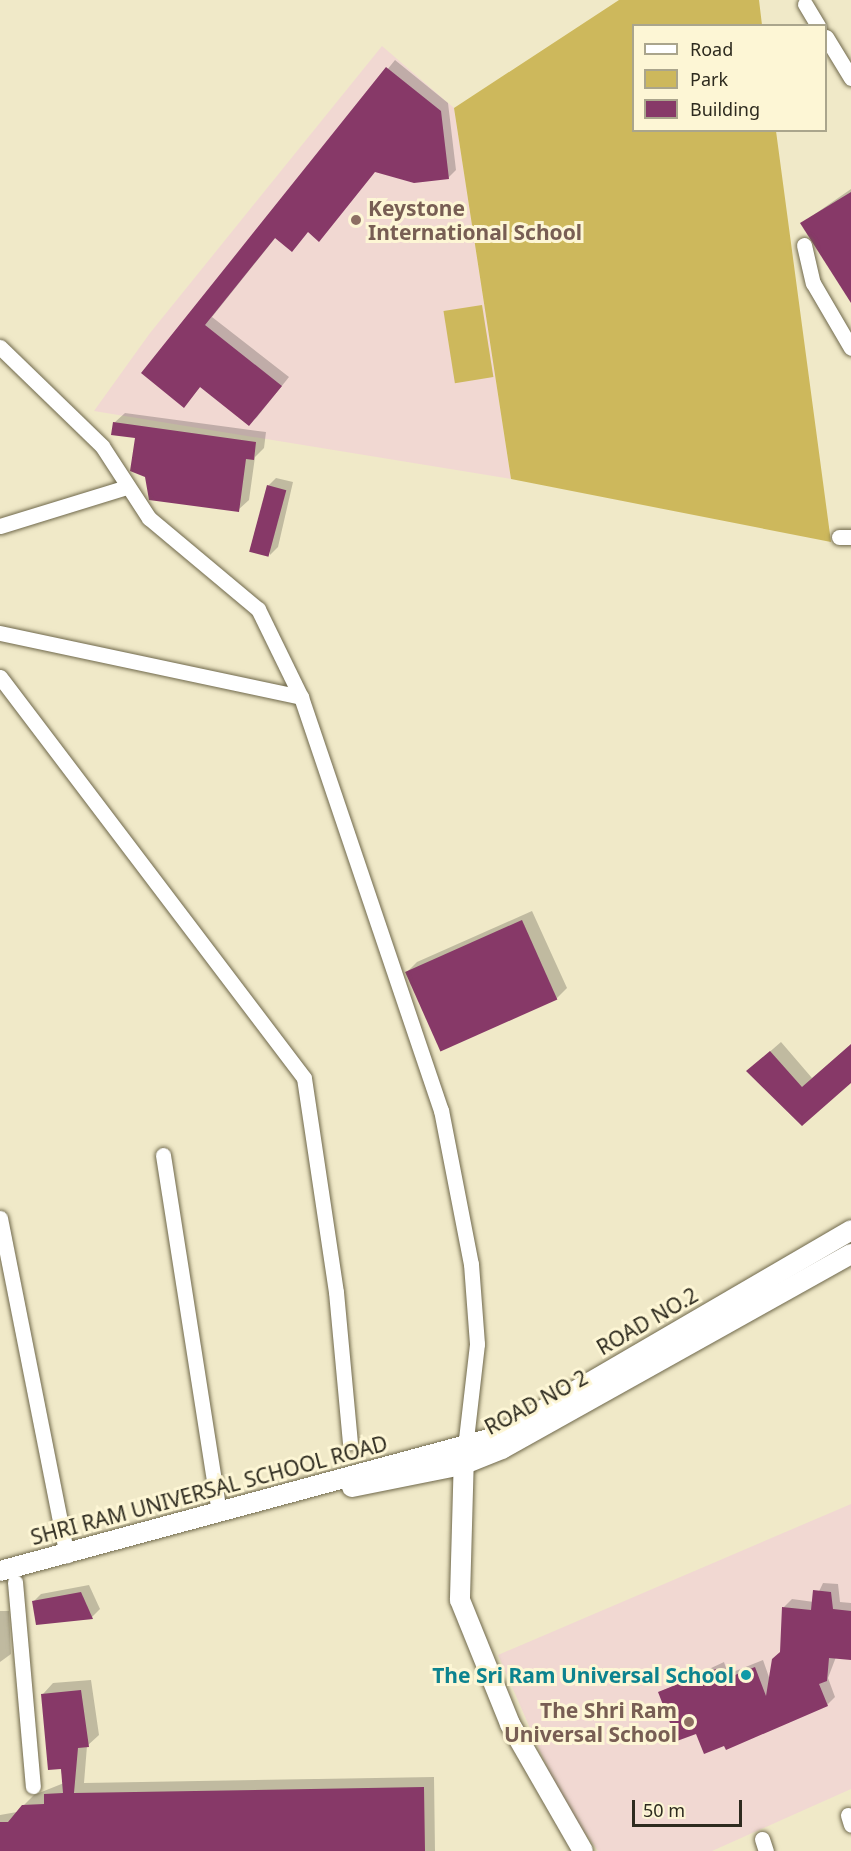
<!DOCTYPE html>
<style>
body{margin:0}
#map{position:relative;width:851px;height:1851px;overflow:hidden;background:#f0e9c8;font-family:"Noto Sans",sans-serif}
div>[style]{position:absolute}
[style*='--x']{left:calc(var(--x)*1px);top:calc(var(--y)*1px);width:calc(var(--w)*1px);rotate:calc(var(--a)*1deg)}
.education>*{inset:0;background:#f1d8d2}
.green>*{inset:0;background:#cdb85c;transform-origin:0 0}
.shadow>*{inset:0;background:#0003}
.building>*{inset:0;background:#873968;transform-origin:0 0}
.roads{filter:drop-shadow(0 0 2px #6f684b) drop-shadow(0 0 2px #6f684b)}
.minor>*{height:15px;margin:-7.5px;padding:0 7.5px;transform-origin:7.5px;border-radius:7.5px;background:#fff}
.tertiary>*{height:20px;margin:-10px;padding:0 10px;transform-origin:10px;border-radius:10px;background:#fff}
.dots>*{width:16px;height:16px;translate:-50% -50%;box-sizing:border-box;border:3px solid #fdf6d5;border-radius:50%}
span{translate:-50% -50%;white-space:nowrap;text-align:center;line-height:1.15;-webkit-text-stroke:6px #fdf6d5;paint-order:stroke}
.education-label{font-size:21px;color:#785e54;font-weight:700}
.left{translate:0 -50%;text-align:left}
.right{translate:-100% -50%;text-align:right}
.street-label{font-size:21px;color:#2e2b1f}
.culture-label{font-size:21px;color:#0d838f;font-weight:700}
.legend{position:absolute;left:632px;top:24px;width:195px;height:108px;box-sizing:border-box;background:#fdf6d5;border:2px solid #aaa58c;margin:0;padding:8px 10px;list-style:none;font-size:18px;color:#2e2b1f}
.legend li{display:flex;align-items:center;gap:12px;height:30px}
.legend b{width:30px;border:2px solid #aaa58c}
.scale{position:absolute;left:632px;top:1800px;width:110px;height:27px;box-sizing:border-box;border:3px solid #2e2b1f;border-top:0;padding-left:8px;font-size:18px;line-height:21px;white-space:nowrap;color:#2e2b1f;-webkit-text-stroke:4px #fdf6d5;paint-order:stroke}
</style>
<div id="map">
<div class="education">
<i style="clip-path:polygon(382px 46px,454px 108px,511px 479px,94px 411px,150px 333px)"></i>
<i style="clip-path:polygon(851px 1504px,851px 1789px,712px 1851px,598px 1851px,561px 1799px,498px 1655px)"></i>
</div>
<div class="green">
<i style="clip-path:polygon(619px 0,759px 0,762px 25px,634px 26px,634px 130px,776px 131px,831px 542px,511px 479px,454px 108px)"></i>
<i style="left:482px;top:305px;width:73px;height:39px;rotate:81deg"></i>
</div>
<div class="shadow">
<i style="clip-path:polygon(395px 60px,448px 103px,456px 170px,448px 178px,376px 170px,308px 231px,276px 237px,212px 317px,289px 377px,257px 417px,249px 424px,201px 386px,191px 398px,143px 373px)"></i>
<i style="clip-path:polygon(851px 189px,851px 302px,802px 223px)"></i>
<i style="clip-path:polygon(125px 413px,266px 432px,264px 448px,255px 457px,249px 500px,238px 510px,114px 423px)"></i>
<i style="clip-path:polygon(276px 478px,293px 482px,278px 547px,270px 555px,268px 486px)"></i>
<i style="clip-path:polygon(532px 911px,567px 988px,556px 999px,406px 973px,417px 962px)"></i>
<i style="clip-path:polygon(781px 1042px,812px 1078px,851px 1045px,851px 1081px,802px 1124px,758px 1062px)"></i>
<i style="clip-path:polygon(823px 1583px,838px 1584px,840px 1602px,851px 1603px,851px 1658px,836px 1657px,828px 1678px,835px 1697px,827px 1705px,725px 1744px,697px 1732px,660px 1692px,724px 1662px,728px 1674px,763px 1660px,770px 1680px,782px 1652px,784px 1607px,792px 1599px,814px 1602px)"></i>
<i style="clip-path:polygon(89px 1585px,100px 1609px,92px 1617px,33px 1602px,41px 1594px)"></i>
<i style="clip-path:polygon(0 1611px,9px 1611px,11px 1654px,0 1662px)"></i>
<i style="clip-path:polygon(91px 1680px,99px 1735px,87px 1746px,84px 1783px,434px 1777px,435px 1851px,0 1850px,0 1815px,17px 1812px,34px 1795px,64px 1783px,43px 1694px,53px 1683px)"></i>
</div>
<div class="building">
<i style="clip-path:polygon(386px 67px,441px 111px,449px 179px,414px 183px,375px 172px,319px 242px,308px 232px,292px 252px,275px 238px,205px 325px,282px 386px,249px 426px,200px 387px,184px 408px,141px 373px)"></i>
<i style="clip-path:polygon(851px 192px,851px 303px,800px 223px)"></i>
<i style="clip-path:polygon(113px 422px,256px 442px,254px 460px,246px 459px,239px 512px,149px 500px,145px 477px,130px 471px,135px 438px,111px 435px)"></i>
<i style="left:267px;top:485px;width:20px;height:69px;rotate:15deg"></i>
<i style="left:522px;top:920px;width:87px;height:128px;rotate:66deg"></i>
<i style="clip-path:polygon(851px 1044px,851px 1083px,802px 1126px,746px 1071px,770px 1051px,802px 1087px)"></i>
<i style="clip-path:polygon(813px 1590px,831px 1592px,833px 1609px,851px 1611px,851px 1660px,829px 1658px,827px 1681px,819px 1684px,828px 1706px,726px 1750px,724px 1746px,704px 1754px,696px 1734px,677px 1741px,658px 1692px,716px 1669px,720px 1681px,755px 1667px,766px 1696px,772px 1659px,780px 1652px,782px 1607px,811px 1610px)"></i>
<i style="clip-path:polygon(81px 1592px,93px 1619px,36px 1625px,32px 1601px)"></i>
<i style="clip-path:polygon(81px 1690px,89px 1747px,78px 1748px,74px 1793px,424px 1787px,425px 1851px,0 1851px,0 1822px,8px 1822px,22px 1805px,44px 1804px,44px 1794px,63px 1793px,61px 1769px,48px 1770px,41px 1694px)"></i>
</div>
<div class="roads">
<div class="minor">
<i style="--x:805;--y:4;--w:26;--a:59"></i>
<i style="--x:826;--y:37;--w:48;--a:58.6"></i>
<i style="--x:804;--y:245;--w:39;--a:77"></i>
<i style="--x:813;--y:283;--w:75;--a:59.7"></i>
<i style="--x:0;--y:347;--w:142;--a:44.1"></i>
<i style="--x:102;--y:446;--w:86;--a:56.9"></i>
<i style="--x:149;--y:518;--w:142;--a:39.9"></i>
<i style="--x:258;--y:609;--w:98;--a:64"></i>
<i style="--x:301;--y:697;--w:436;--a:71.3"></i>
<i style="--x:441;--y:1110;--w:157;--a:79"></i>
<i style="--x:471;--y:1264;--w:80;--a:85.7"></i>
<i style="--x:477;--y:1344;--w:105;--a:96.6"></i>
<i style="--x:0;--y:526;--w:133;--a:-17.1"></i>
<i style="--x:839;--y:537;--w:12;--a:0"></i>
<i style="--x:0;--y:633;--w:308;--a:12"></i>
<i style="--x:0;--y:677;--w:503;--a:52.83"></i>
<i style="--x:304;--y:1078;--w:216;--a:81.5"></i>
<i style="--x:336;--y:1292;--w:151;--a:84.7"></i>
<i style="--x:163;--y:1155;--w:357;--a:81.1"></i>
<i style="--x:0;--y:1218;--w:344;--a:78.8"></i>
<i style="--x:15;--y:1582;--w:205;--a:85"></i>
<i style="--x:848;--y:1815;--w:10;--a:73"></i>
<i style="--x:762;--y:1839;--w:13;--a:72"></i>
</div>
<div class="tertiary">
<i style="--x:464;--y:1454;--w:146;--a:91.6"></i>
<i style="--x:460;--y:1600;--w:134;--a:68"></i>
<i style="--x:510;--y:1724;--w:146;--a:60.1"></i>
<i style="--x:352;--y:1487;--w:112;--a:-11.3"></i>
<i style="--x:462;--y:1465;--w:43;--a:-21.8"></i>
<i style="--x:502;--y:1449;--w:400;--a:-29.2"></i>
<i style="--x:0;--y:1571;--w:514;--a:-15.12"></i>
<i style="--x:496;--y:1437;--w:411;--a:-30.2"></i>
</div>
</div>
<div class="dots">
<i style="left:356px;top:220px;background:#8d6e63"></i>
<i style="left:746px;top:1675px;background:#0f9aa8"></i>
<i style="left:689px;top:1722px;background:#8d6e63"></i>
</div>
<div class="education-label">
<span class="left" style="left:368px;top:220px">Keystone<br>International School</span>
<span class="right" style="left:677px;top:1722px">The Shri Ram<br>Universal School</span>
</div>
<div class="street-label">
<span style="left:647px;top:1321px;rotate:-30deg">ROAD NO.2</span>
<span style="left:536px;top:1402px;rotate:-28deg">ROAD NO 2</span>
<span style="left:209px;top:1490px;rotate:-15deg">SHRI RAM UNIVERSAL SCHOOL ROAD</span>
</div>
<div class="culture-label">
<span class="right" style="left:734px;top:1675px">The Sri Ram Universal School</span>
</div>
<ul class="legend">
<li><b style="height:8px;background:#fff"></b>Road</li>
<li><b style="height:16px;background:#cdb85c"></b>Park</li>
<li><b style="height:16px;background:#873968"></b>Building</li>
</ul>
<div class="scale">50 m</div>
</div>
